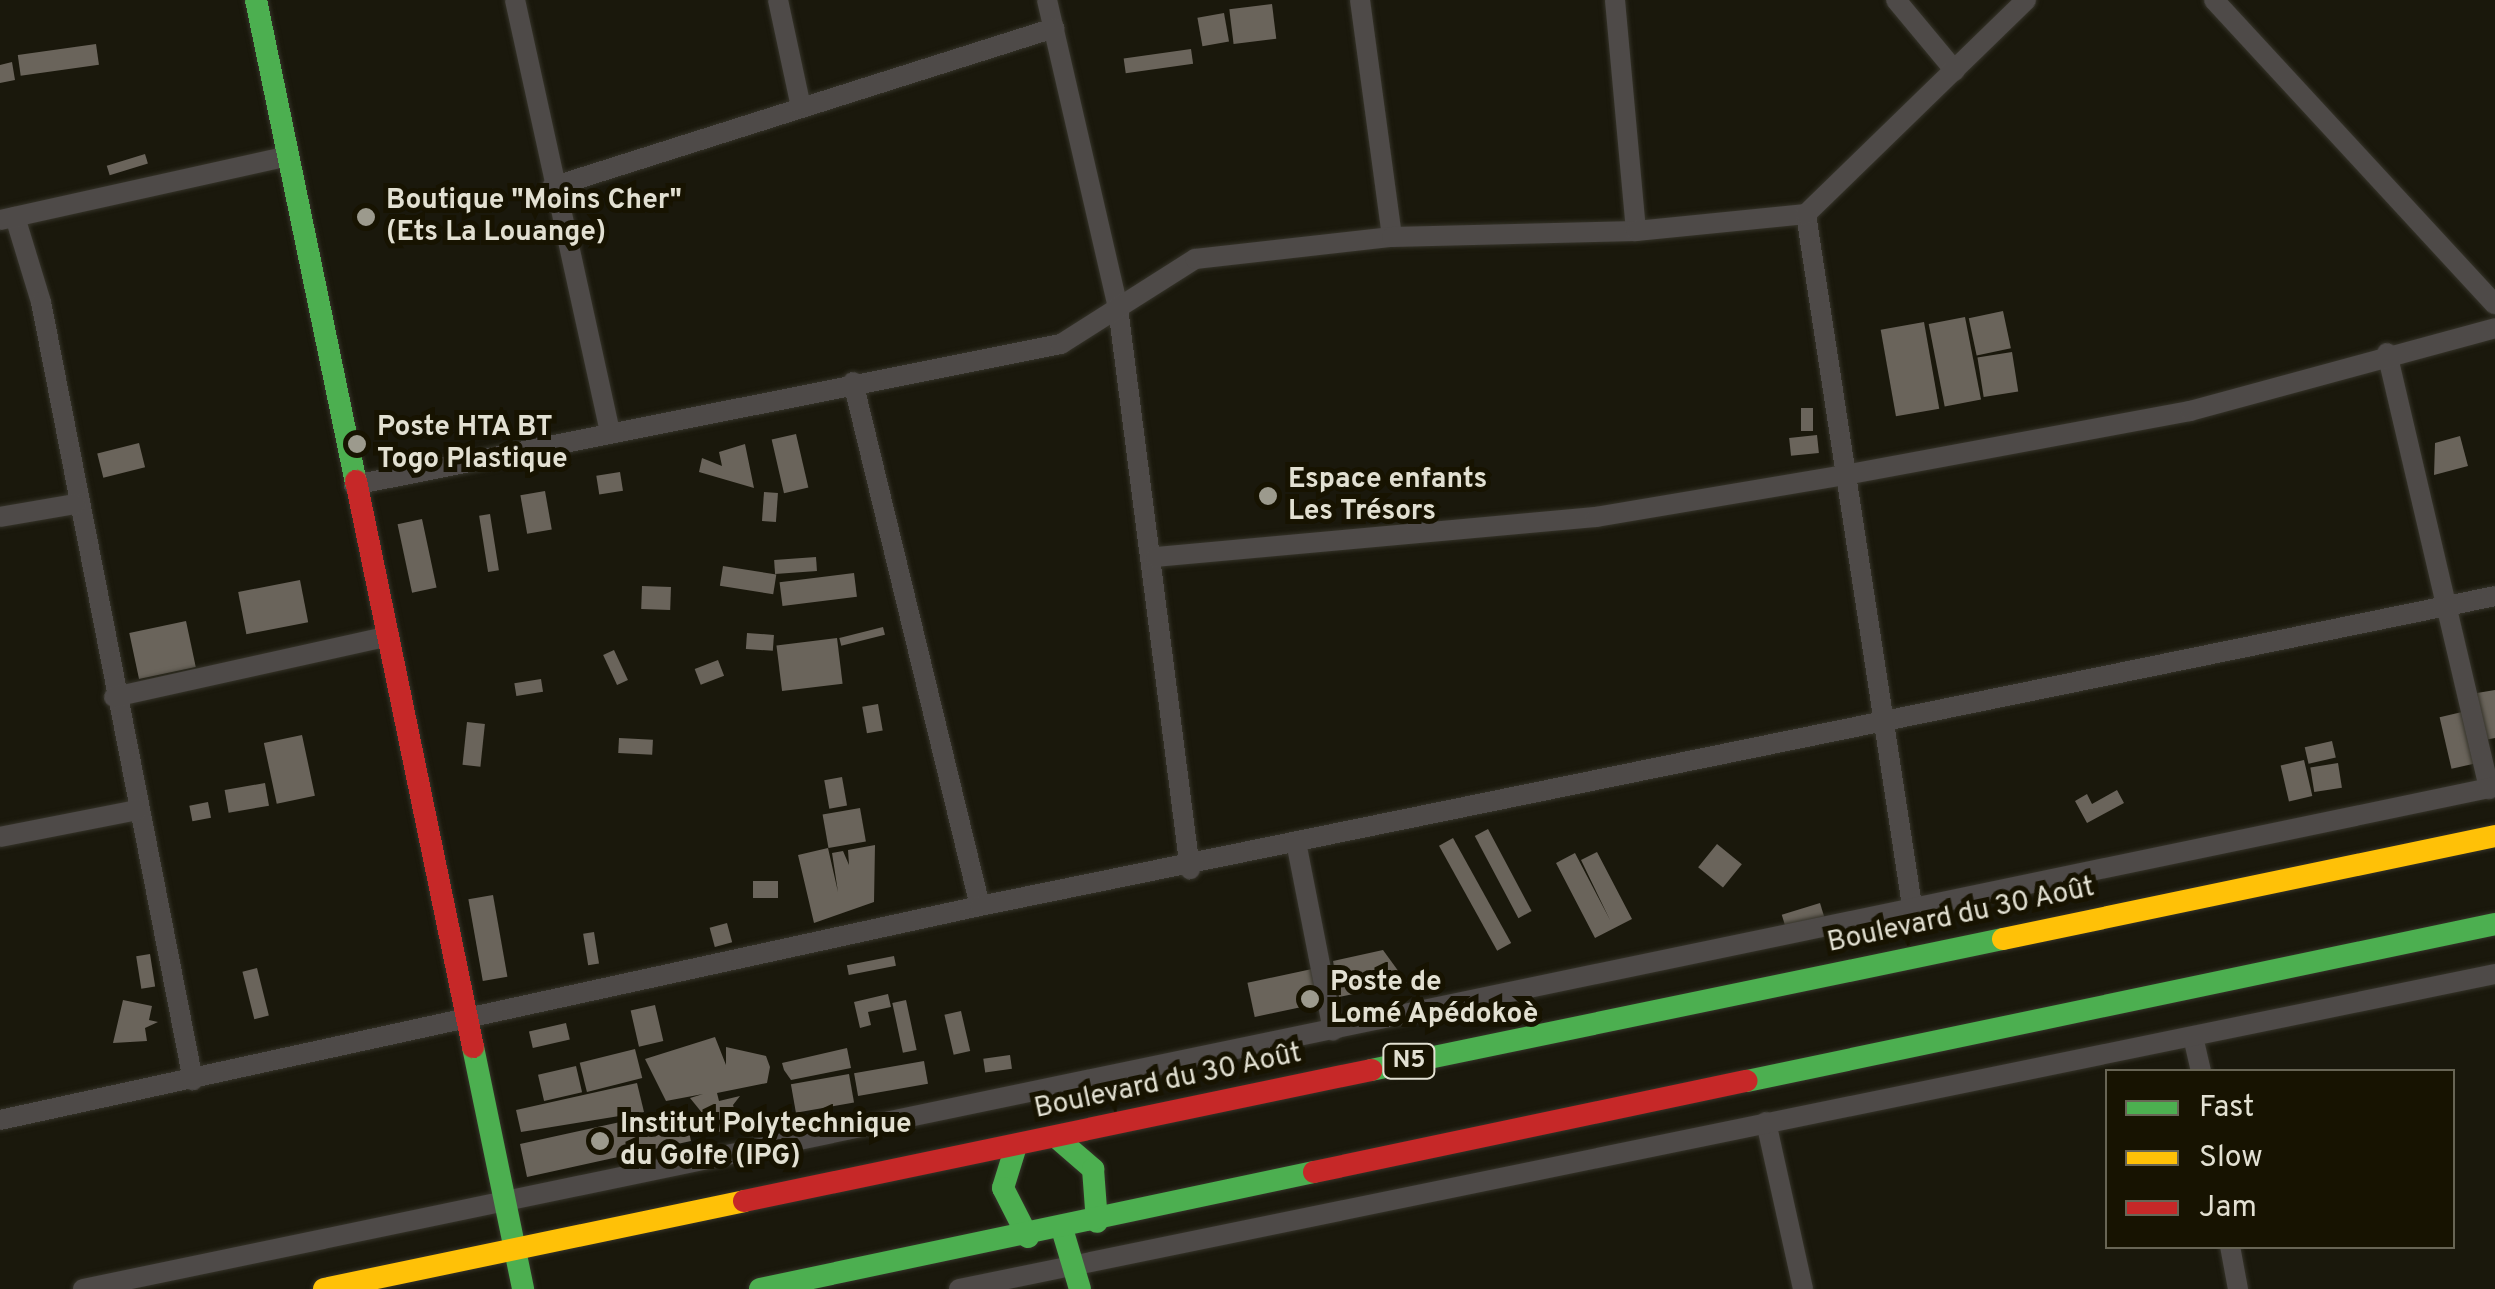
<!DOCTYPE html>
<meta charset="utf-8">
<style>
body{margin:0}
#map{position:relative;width:2495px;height:1289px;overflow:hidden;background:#1a180c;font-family:Overpass,sans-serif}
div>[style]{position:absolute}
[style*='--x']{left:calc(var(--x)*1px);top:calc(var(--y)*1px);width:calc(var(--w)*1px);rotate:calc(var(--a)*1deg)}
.building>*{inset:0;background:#6a645b;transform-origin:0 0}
.roads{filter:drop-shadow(0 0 2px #353329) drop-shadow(0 0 2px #353329)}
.street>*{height:20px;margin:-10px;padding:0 10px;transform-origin:10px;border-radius:10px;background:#4e4a48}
.fast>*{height:22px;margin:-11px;padding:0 11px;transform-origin:11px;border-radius:11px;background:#4caf50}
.slow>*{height:22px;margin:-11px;padding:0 11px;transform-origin:11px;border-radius:11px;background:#ffc107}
.jam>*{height:22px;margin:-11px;padding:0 11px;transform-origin:11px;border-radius:11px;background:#c62828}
.dots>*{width:28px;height:28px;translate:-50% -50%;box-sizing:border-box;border:5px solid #171301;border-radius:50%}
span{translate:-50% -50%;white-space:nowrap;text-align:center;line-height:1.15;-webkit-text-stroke:10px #171301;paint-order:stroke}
.shield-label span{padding:2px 8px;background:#171301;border:2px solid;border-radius:8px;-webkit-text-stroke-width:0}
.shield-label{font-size:25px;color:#e2e0d2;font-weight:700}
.poi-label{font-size:28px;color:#e2e0d2;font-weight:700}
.left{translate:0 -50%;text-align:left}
.street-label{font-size:28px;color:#e2e0d2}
.legend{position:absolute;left:2105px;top:1069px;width:350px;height:180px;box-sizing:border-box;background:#171301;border:2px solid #686555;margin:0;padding:12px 18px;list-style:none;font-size:30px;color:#e2e0d2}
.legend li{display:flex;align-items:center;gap:20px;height:50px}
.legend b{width:50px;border:2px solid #686555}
</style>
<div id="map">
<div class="building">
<i style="left:1272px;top:4px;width:35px;height:43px;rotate:83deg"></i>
<i style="left:1224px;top:13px;width:29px;height:27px;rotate:80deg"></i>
<i style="left:96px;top:44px;width:21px;height:79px;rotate:82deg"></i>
<i style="left:1191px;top:49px;width:15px;height:68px;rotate:82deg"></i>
<i style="clip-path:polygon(12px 62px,15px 80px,0 83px,0 65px)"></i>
<i style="left:145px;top:154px;width:10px;height:40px;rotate:73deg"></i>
<i style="left:2003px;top:311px;width:38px;height:35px;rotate:78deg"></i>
<i style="left:1965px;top:317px;width:84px;height:37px;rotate:79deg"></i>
<i style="left:1924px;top:322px;width:88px;height:44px;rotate:80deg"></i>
<i style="left:2012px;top:352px;width:40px;height:35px;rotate:81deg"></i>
<i style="left:1801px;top:408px;width:12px;height:23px"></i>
<i style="left:796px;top:434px;width:55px;height:25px;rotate:77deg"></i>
<i style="left:1817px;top:435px;width:18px;height:28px;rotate:84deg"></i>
<i style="clip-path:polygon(2460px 436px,2468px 466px,2434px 475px,2435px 443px)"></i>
<i style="left:139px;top:443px;width:25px;height:43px;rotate:76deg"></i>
<i style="clip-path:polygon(745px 444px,754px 488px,699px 472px,702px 458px,722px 466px,719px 452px)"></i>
<i style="left:620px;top:472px;width:19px;height:24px;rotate:81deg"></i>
<i style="left:545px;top:491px;width:39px;height:25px;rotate:80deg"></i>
<i style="left:764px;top:492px;width:14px;height:29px;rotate:4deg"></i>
<i style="left:490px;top:514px;width:57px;height:11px;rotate:81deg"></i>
<i style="left:422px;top:519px;width:70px;height:25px;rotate:78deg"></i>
<i style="left:816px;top:557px;width:14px;height:42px;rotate:86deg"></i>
<i style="left:723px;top:566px;width:54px;height:20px;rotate:9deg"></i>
<i style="left:854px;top:573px;width:24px;height:75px;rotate:83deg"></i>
<i style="left:300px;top:580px;width:43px;height:63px;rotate:79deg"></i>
<i style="left:642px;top:586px;width:29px;height:23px;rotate:2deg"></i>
<i style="left:186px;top:621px;width:47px;height:58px;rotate:78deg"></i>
<i style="left:883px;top:627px;width:8px;height:45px;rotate:76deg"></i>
<i style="left:747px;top:633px;width:27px;height:16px;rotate:4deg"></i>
<i style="left:837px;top:638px;width:46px;height:61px;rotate:83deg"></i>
<i style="left:614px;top:650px;width:33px;height:12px;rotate:65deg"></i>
<i style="left:718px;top:660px;width:17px;height:25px;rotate:69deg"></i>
<i style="left:541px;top:679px;width:13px;height:27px;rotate:81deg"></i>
<i style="clip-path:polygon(2495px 690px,2495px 738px,2485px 740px,2477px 693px)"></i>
<i style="left:878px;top:704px;width:27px;height:16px;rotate:80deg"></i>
<i style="left:2462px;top:712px;width:53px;height:23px;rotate:77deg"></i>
<i style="left:467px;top:722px;width:18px;height:43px;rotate:6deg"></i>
<i style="left:302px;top:735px;width:62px;height:39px;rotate:78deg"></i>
<i style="left:619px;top:738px;width:34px;height:15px;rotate:3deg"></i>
<i style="left:2332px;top:741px;width:17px;height:28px;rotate:77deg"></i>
<i style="left:2304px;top:760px;width:37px;height:24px;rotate:77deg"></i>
<i style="left:2338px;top:763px;width:25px;height:28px;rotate:81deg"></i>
<i style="left:842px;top:777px;width:29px;height:18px;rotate:80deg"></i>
<i style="left:265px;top:783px;width:23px;height:41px;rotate:80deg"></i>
<i style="clip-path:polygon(2117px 790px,2124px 803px,2087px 823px,2075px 801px,2087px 794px,2092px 804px)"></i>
<i style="left:208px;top:802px;width:16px;height:19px;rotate:79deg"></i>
<i style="left:860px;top:808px;width:34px;height:38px;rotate:80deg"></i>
<i style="left:1488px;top:829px;width:93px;height:15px;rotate:62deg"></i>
<i style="left:1453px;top:838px;width:120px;height:16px;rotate:61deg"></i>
<i style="left:1717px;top:844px;width:32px;height:30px;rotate:39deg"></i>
<i style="clip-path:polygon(875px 845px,874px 902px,814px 923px,798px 855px,828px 848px,838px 892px,832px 853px,843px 851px,849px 865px,848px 850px)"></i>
<i style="clip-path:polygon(1597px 852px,1632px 919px,1595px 938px,1556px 863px,1575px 853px,1610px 920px,1581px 860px)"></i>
<i style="left:753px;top:881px;width:25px;height:17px"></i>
<i style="left:493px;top:895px;width:83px;height:25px;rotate:80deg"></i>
<i style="left:1820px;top:903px;width:21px;height:40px;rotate:73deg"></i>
<i style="left:727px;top:923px;width:20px;height:18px;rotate:75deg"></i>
<i style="left:594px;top:932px;width:32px;height:11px;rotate:81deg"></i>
<i style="clip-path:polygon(1383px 950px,1407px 983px,1339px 997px,1333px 961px)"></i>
<i style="left:150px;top:954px;width:33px;height:14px;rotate:81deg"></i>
<i style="left:894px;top:956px;width:10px;height:48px;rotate:79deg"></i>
<i style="left:257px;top:968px;width:49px;height:15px;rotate:76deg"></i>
<i style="left:1312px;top:969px;width:35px;height:66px;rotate:78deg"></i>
<i style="clip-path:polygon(888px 994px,891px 1007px,868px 1012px,871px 1025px,860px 1028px,854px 1002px)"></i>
<i style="clip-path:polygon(123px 1000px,152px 1006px,149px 1020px,158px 1022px,145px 1028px,147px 1041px,113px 1043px)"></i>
<i style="left:906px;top:1000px;width:51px;height:14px;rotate:78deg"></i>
<i style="left:655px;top:1005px;width:37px;height:25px;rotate:77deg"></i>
<i style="left:961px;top:1011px;width:41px;height:17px;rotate:77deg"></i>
<i style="left:566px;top:1023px;width:17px;height:38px;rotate:77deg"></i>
<i style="clip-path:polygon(715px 1037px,726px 1065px,726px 1047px,766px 1056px,770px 1067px,767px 1083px,717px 1093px,719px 1101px,740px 1096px,733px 1105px,740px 1127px,697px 1137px,687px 1122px,691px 1141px,527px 1177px,520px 1144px,684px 1108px,686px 1118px,703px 1114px,690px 1098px,703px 1094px,666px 1101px,645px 1059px)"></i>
<i style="clip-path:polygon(847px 1048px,851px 1068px,791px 1080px,784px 1070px,782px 1063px)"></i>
<i style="left:635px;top:1049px;width:30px;height:57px;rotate:76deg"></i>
<i style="left:1010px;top:1055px;width:14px;height:27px;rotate:82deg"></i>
<i style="left:924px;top:1061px;width:23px;height:71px;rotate:80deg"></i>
<i style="left:576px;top:1066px;width:27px;height:39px;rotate:77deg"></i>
<i style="left:849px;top:1074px;width:29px;height:59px;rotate:80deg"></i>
<i style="clip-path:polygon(637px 1083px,644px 1112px,521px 1132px,516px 1110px)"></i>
</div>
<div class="roads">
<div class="street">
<i style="--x:515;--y:0;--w:443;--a:77.6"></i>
<i style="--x:778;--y:0;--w:105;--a:77.9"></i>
<i style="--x:1047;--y:0;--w:316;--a:77"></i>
<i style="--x:1118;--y:308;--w:566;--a:82.69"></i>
<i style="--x:1360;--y:0;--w:239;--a:82.3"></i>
<i style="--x:1615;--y:0;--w:232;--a:84.8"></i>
<i style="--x:1896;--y:0;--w:92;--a:50.3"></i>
<i style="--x:2214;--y:0;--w:414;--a:47.3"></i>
<i style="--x:552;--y:187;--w:527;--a:-17.57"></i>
<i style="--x:15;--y:217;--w:89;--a:73"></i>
<i style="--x:41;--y:302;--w:793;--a:78.95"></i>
<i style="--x:0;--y:220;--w:295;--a:-12.5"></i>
<i style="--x:2387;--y:353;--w:448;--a:76.8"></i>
<i style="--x:853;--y:382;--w:539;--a:76.38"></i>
<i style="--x:354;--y:485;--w:721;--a:-11.28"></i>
<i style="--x:1061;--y:344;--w:159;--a:-32.4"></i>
<i style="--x:1195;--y:259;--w:198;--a:-6.4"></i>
<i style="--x:1392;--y:237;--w:244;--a:-1.4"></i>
<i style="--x:1636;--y:231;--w:171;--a:-5.7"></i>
<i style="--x:0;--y:517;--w:76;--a:-9.8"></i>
<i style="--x:1156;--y:557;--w:442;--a:-5.2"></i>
<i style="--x:1596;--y:517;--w:258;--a:-9.6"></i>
<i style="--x:1850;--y:474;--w:346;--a:-10.5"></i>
<i style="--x:2190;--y:411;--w:316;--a:-15.2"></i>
<i style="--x:114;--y:697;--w:278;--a:-12.5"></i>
<i style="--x:0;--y:837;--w:141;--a:-11.1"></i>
<i style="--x:1297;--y:847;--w:187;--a:78.9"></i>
<i style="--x:1913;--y:912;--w:706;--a:-98.72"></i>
<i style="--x:1806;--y:214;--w:307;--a:-44.2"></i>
<i style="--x:2194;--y:1041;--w:32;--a:77"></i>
<i style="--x:0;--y:1120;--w:1003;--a:-12.32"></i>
<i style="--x:980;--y:906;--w:1546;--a:-11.56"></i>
<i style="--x:1766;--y:1122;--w:171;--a:77.5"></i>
<i style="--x:2230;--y:1246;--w:44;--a:79.5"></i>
<i style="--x:83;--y:1289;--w:2464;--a:-11.76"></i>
<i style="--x:959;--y:1289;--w:1568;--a:-11.59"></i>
</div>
<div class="fast">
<i style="--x:256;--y:0;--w:491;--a:78.3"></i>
<i style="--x:473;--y:1047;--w:247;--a:78.3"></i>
<i style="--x:1371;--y:1070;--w:645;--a:-11.71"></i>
<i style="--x:1747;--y:1081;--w:764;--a:-11.85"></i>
<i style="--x:1057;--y:1138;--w:48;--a:40.7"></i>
<i style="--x:1093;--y:1169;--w:53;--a:85.7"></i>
<i style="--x:1016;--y:1146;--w:44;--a:107.2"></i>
<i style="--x:1003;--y:1188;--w:55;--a:63"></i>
<i style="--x:1063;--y:1232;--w:59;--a:73.4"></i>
<i style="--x:760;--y:1289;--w:566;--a:-11.93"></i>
</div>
<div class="slow">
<i style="--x:2003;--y:939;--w:503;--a:-11.82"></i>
<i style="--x:324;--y:1289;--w:429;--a:-11.8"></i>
</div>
<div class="jam">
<i style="--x:356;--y:481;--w:578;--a:78.32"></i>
<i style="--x:1314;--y:1172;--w:442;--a:-11.9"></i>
<i style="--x:744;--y:1201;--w:641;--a:-11.8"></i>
</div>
</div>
<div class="dots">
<i style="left:366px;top:217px;background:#9c9a8d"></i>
<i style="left:357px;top:444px;background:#9c9a8d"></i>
<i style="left:1268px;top:496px;background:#9c9a8d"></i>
<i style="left:1310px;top:999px;background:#9c9a8d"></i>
<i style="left:600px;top:1141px;background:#9c9a8d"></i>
</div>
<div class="shield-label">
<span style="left:1409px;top:1061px">N5</span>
</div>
<div class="poi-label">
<span class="left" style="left:386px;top:217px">Boutique "Moins Cher"<br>(Ets La Louange)</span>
<span class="left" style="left:377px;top:444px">Poste HTA BT<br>Togo Plastique</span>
<span class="left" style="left:1288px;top:496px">Espace enfants<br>Les Trésors</span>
<span class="left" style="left:1330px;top:999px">Poste de<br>Lomé Apédokoè</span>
<span class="left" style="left:620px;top:1141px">Institut Polytechnique<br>du Golfe (IPG)</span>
</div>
<div class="street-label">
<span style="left:1961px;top:916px;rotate:-12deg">Boulevard du 30 Août</span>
<span style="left:1168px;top:1082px;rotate:-12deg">Boulevard du 30 Août</span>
</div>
<ul class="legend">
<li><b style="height:12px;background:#4caf50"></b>Fast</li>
<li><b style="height:12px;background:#ffc107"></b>Slow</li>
<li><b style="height:12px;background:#c62828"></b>Jam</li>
</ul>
</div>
